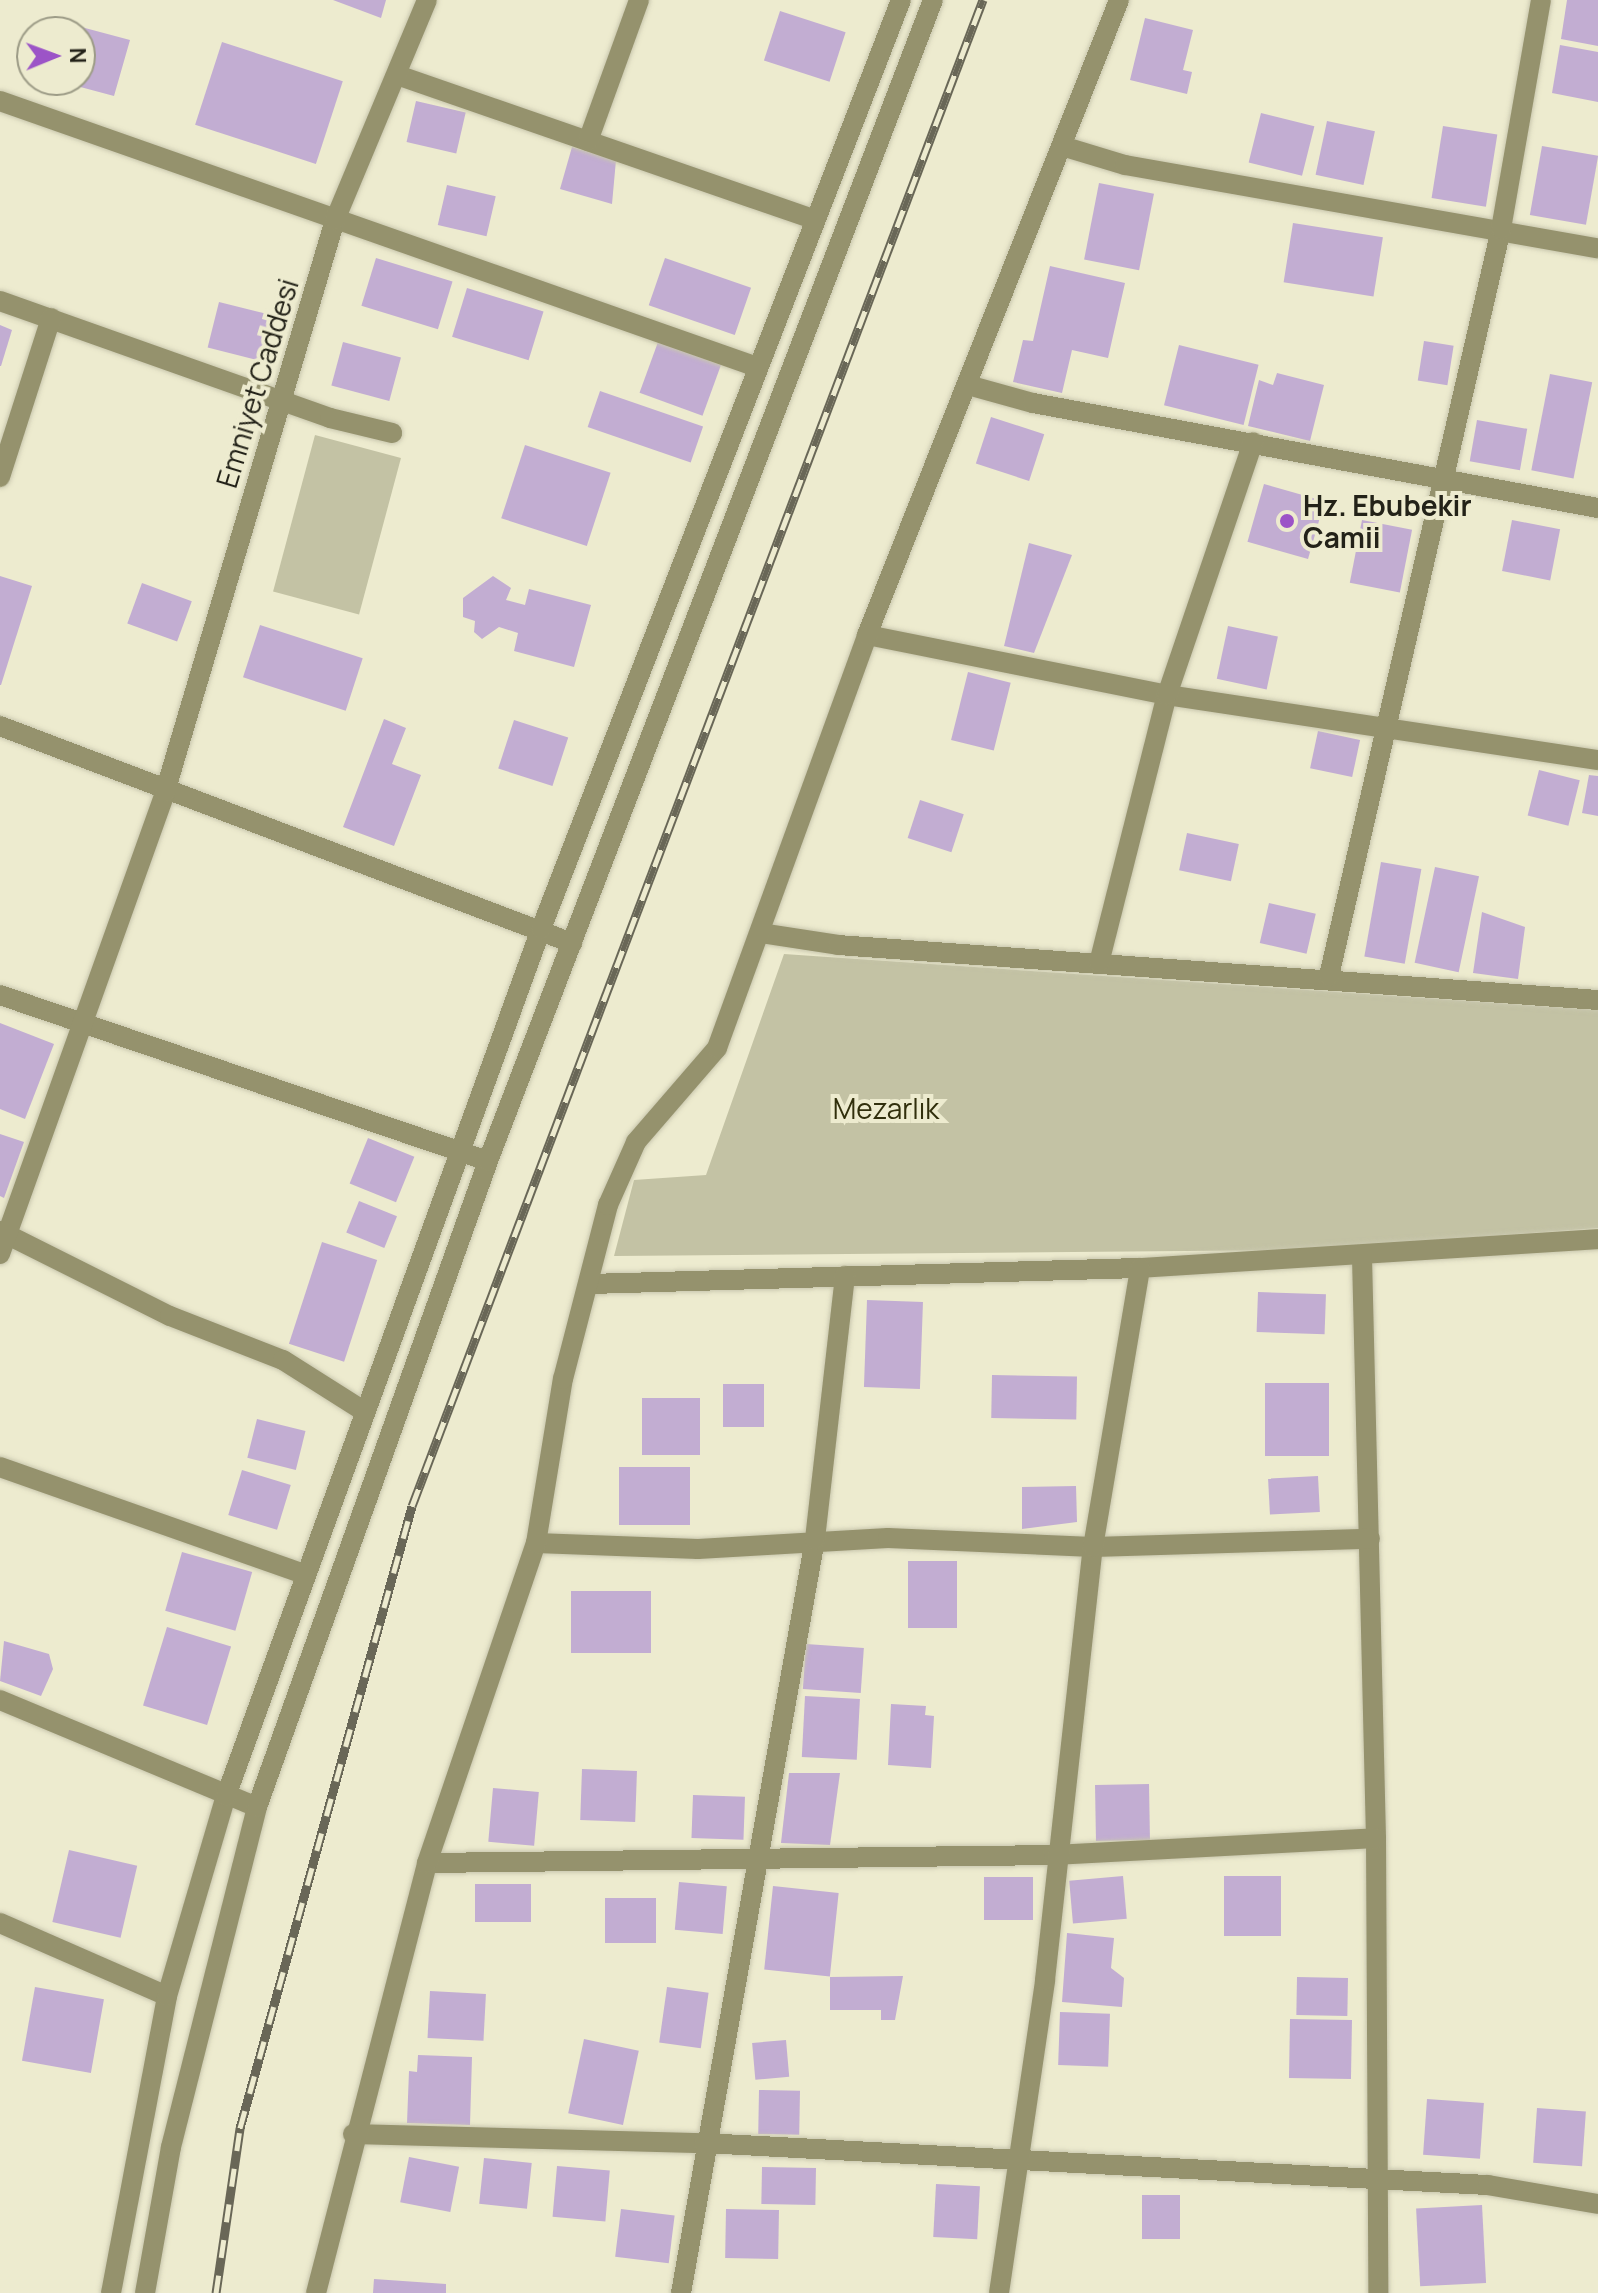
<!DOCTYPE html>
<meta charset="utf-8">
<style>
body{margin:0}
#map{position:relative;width:1598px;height:2293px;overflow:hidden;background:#edebcf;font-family:Manrope,sans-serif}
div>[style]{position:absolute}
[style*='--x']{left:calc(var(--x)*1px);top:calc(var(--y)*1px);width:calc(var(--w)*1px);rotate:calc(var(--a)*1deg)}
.green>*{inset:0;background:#c3c2a4;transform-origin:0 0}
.building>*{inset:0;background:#c2add2;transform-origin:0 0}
.roads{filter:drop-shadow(0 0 2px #c9c7ae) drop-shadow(0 0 2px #c9c7ae)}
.minor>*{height:20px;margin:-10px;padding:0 10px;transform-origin:10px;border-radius:10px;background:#95926d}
.tertiary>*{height:20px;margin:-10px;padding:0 10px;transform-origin:10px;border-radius:10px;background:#95926d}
.rail>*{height:9px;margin-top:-4.5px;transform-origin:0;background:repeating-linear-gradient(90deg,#edebcf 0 18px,#696757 0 36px);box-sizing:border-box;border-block:2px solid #696757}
.dots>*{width:22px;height:22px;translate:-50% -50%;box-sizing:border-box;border:4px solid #edebcf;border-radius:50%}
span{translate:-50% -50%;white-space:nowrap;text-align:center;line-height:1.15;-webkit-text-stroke:8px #edebcf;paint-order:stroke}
.street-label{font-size:28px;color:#232218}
.poi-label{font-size:28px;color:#232218;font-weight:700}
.left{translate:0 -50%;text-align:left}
.park-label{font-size:28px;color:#312f0c}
.north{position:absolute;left:16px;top:16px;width:80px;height:80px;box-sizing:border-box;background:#edebcf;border:2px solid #9c9b86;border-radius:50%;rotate:89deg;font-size:22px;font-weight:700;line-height:32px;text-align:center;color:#232218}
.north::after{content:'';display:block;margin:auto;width:28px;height:36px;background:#9c54c7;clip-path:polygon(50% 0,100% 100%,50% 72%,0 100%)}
</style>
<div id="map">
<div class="green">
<i style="left:315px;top:435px;width:89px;height:162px;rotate:15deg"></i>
<i style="clip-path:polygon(784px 954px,1598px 1010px,1598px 1228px,1301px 1250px,614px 1256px,634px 1180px,706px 1175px)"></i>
</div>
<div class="building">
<i style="clip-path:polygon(333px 0,386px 0,381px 18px)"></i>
<i style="clip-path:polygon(1567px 0,1598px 0,1598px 46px,1561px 39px)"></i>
<i style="left:780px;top:11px;width:69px;height:52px;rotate:18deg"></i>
<i style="clip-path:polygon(1145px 18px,1193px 30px,1183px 70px,1192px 72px,1187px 94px,1130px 80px)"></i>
<i style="clip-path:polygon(55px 20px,130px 40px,114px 96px,58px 81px,80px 80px,80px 32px,52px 32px)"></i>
<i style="left:222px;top:42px;width:127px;height:87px;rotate:18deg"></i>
<i style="clip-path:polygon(1560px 45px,1598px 52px,1598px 102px,1552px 93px)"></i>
<i style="left:416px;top:101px;width:51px;height:42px;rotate:13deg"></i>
<i style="left:1261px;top:113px;width:55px;height:51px;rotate:14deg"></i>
<i style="left:1327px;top:121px;width:49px;height:55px;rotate:12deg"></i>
<i style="left:1443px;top:126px;width:55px;height:73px;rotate:9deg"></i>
<i style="left:1542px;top:146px;width:57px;height:70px;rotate:10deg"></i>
<i style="clip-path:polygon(572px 147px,616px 160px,612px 204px,560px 189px)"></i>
<i style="left:1099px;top:183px;width:56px;height:78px;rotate:11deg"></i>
<i style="left:447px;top:185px;width:50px;height:41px;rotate:13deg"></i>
<i style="left:1293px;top:223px;width:91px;height:60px;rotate:9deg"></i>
<i style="left:376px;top:258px;width:80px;height:50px;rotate:17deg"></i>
<i style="left:665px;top:258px;width:91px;height:50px;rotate:19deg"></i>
<i style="clip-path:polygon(1050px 266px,1125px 283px,1108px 358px,1072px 350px,1062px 393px,1013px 382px,1023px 340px,1033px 341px)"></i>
<i style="left:467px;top:288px;width:80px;height:51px;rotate:17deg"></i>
<i style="left:219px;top:302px;width:54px;height:47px;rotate:14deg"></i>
<i style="clip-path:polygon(0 325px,12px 330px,1px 366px,0 366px)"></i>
<i style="left:1424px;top:341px;width:30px;height:40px;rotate:9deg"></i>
<i style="left:343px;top:342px;width:60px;height:45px;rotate:15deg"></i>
<i style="left:658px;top:342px;width:67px;height:54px;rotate:20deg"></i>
<i style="left:1179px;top:345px;width:82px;height:62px;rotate:14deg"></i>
<i style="clip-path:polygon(1277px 373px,1324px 385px,1310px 441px,1248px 426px,1259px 380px,1273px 385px)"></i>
<i style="left:1550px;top:374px;width:43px;height:98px;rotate:11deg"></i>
<i style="left:600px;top:391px;width:109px;height:38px;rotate:19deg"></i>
<i style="left:991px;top:417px;width:56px;height:49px;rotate:18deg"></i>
<i style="left:1477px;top:420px;width:51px;height:42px;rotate:10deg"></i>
<i style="left:525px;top:445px;width:90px;height:77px;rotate:18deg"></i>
<i style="left:1264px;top:484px;width:63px;height:60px;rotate:16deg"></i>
<i style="left:1362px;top:520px;width:51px;height:64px;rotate:11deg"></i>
<i style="left:1512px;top:520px;width:49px;height:52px;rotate:11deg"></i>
<i style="clip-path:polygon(1029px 543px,1072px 555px,1034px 653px,1004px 646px)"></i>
<i style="clip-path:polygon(0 576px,32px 586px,1px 685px,0 685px)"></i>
<i style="clip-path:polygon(493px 576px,511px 588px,506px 600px,525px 605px,529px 589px,591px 605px,574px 667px,514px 651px,518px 633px,499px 627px,482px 639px,474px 632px,475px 621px,463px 617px,463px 598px)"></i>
<i style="left:142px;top:583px;width:53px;height:43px;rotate:20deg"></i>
<i style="left:260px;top:625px;width:108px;height:55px;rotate:18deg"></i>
<i style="left:1228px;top:626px;width:51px;height:54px;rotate:12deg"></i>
<i style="left:968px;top:672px;width:44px;height:70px;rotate:14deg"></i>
<i style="clip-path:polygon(384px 719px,406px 728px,392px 764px,421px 775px,394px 846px,343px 827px)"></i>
<i style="left:514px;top:720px;width:57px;height:51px;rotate:18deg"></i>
<i style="left:1318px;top:731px;width:43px;height:38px;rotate:12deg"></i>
<i style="left:1539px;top:770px;width:42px;height:47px;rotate:14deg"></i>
<i style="clip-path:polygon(1589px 775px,1598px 776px,1598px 816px,1582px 813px)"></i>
<i style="left:920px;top:800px;width:46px;height:40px;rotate:18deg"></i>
<i style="left:1187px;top:833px;width:53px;height:38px;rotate:12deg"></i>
<i style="left:1381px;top:862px;width:41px;height:96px;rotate:10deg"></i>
<i style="left:1435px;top:867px;width:45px;height:98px;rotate:12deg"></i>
<i style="left:1269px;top:903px;width:48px;height:41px;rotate:13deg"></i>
<i style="clip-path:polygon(1482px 912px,1525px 927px,1518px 979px,1473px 973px)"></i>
<i style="clip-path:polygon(0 1023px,54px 1044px,25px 1119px,0 1109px)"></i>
<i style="clip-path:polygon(0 1134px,24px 1142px,4px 1198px,0 1196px)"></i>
<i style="left:368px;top:1138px;width:50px;height:49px;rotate:22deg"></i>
<i style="left:359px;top:1201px;width:41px;height:34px;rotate:22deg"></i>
<i style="left:322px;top:1242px;width:58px;height:107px;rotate:18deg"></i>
<i style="left:1258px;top:1292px;width:68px;height:40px;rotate:2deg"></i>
<i style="left:867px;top:1300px;width:56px;height:87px;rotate:2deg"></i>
<i style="left:992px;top:1375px;width:85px;height:43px;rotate:1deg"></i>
<i style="left:1265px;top:1383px;width:64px;height:73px"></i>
<i style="left:723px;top:1384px;width:41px;height:43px"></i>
<i style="left:642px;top:1398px;width:58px;height:57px"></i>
<i style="left:257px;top:1419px;width:50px;height:40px;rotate:14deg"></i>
<i style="left:619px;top:1467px;width:71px;height:58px"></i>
<i style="left:242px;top:1470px;width:51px;height:47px;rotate:17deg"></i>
<i style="left:1318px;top:1476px;width:36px;height:50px;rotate:87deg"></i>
<i style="clip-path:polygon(1076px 1486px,1077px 1522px,1022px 1529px,1022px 1487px)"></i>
<i style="left:182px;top:1552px;width:73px;height:61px;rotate:16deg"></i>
<i style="left:908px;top:1561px;width:49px;height:67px"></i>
<i style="left:571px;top:1591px;width:80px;height:62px"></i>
<i style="left:167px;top:1627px;width:67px;height:82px;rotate:17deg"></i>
<i style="clip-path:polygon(4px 1641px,49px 1654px,53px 1669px,41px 1696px,0 1681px)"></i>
<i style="left:806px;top:1644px;width:58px;height:45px;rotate:4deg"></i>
<i style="left:805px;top:1696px;width:55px;height:61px;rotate:3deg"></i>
<i style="clip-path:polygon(891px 1704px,926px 1706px,925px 1715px,934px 1716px,931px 1768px,888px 1765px)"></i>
<i style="left:582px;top:1769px;width:55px;height:51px;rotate:2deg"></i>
<i style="clip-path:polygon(789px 1773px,840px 1773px,830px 1845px,781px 1843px)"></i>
<i style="left:1149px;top:1784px;width:56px;height:54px;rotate:89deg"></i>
<i style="left:493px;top:1788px;width:46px;height:54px;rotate:5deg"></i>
<i style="left:693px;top:1795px;width:52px;height:43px;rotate:2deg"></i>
<i style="left:69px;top:1850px;width:70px;height:74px;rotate:13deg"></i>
<i style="left:1123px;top:1876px;width:43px;height:54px;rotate:85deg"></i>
<i style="left:1224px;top:1876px;width:57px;height:60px"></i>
<i style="left:984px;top:1877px;width:49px;height:43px"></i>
<i style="left:679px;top:1882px;width:48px;height:48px;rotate:5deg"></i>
<i style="left:531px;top:1884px;width:38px;height:56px;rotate:90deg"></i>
<i style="left:773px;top:1886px;width:66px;height:84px;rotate:6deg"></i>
<i style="left:605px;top:1898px;width:51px;height:45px"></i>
<i style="clip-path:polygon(1067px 1933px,1114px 1938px,1111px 1968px,1124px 1978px,1122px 2007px,1062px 2002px)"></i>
<i style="clip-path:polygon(903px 1976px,895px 2020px,881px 2020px,881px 2010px,830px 2010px,830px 1977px)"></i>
<i style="left:1297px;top:1977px;width:51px;height:38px;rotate:1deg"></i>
<i style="left:35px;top:1987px;width:70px;height:75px;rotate:10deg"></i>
<i style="left:667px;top:1987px;width:42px;height:56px;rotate:8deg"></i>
<i style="left:430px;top:1991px;width:56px;height:47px;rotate:3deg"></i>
<i style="left:1060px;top:2012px;width:50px;height:53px;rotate:2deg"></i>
<i style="left:1290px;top:2019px;width:62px;height:59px;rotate:1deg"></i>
<i style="left:584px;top:2039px;width:56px;height:76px;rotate:12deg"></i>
<i style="left:786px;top:2040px;width:37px;height:34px;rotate:85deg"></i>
<i style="clip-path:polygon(418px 2055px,472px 2057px,470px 2125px,407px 2123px,409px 2071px,417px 2072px)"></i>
<i style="left:759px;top:2090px;width:41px;height:44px;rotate:1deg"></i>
<i style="left:1427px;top:2099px;width:57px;height:56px;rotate:4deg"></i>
<i style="left:1537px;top:2108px;width:49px;height:55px;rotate:4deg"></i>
<i style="left:409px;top:2157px;width:51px;height:46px;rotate:11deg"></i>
<i style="left:484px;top:2158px;width:48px;height:46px;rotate:6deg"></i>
<i style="left:557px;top:2166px;width:53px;height:51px;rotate:5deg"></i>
<i style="left:762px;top:2167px;width:54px;height:37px;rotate:1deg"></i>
<i style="left:936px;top:2184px;width:44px;height:53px;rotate:3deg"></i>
<i style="left:1142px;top:2195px;width:38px;height:44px"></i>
<i style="left:1482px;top:2205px;width:78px;height:66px;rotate:87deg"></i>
<i style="left:621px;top:2209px;width:54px;height:48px;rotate:7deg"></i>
<i style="left:726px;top:2209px;width:53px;height:49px;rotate:1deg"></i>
<i style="clip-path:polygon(374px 2279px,446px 2284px,446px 2293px,373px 2293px)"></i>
</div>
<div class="roads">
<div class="minor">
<i style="--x:400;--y:76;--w:439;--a:19.1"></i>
<i style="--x:0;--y:101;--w:802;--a:19.36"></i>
<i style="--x:588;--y:141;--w:150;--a:-70.1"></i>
<i style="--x:1062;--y:146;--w:66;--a:16.8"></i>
<i style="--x:1125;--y:165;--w:480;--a:10"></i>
<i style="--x:0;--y:301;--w:350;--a:19.5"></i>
<i style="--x:330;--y:418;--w:64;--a:13.6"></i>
<i style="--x:968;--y:385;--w:67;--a:15.5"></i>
<i style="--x:1033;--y:403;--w:575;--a:10.53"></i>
<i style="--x:0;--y:477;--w:167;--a:-72.2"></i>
<i style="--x:867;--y:635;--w:306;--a:11.3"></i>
<i style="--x:1167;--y:695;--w:436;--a:8.6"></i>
<i style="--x:0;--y:726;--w:612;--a:20.78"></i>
<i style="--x:760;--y:933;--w:79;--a:8.7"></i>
<i style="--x:838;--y:945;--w:762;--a:4.14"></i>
<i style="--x:1099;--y:963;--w:276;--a:-75.8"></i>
<i style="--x:1167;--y:695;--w:267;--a:-71.2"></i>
<i style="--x:1329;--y:976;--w:767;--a:-77.03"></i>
<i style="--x:1501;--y:229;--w:232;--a:-80.1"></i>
<i style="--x:0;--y:995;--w:515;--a:18.79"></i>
<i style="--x:0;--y:1231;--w:190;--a:26.6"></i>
<i style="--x:170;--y:1316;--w:121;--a:21.3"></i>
<i style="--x:283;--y:1360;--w:93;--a:32.3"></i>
<i style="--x:0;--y:1254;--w:491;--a:-70.3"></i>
<i style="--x:1362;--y:1257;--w:581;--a:88.62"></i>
<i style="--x:1376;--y:1838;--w:455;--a:89.7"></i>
<i style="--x:590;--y:1284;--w:550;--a:-1.67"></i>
<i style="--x:1140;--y:1268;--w:459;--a:-3.6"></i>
<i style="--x:0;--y:1467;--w:322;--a:19.4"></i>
<i style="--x:536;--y:1543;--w:162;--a:2.1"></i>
<i style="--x:698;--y:1549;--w:190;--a:-3.3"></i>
<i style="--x:888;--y:1538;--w:205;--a:2.5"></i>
<i style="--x:1093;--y:1547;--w:277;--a:-1.7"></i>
<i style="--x:0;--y:1700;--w:278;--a:22.6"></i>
<i style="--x:427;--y:1863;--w:627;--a:-0.73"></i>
<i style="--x:1054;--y:1855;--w:322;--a:-3"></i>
<i style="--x:0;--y:1923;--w:182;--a:23.6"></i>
<i style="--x:353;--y:2134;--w:351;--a:1.5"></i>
<i style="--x:704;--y:2143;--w:785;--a:3.07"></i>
<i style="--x:1488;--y:2185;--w:112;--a:9.8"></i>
<i style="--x:316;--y:2293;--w:444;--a:-75.5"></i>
<i style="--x:427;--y:1863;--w:338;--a:-71.2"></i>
<i style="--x:536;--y:1543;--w:166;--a:-80.7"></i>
<i style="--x:563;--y:1379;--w:180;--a:-75.5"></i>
<i style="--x:608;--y:1205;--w:69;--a:-66"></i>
<i style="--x:636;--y:1142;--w:124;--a:-49.2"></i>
<i style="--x:717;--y:1048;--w:439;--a:-70"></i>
<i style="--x:867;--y:635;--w:683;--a:-68.35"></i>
<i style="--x:681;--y:2293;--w:766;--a:-79.92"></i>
<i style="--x:815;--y:1539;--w:265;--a:-83.5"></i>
<i style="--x:999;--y:2293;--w:316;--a:-81.6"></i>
<i style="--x:1045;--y:1980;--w:436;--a:-83.7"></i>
<i style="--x:1093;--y:1547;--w:283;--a:-80.4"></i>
</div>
<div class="tertiary">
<i style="--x:165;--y:792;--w:597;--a:-73.45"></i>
<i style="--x:335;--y:220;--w:238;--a:-67.3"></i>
<i style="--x:111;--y:2293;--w:302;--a:-79.3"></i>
<i style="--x:167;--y:1996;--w:209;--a:-73.6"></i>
<i style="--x:226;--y:1796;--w:922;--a:-70.03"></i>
<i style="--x:541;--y:929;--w:996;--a:-68.82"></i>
<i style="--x:145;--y:2293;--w:148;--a:-79.9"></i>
<i style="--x:171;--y:2147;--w:351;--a:-75.8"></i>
<i style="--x:257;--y:1807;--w:686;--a:-70.32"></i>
<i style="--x:488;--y:1161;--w:1243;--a:-69.03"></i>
</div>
</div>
<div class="rail">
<i style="--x:216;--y:2293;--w:167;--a:-81.7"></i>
<i style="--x:240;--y:2128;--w:645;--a:-74.54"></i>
<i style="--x:412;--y:1506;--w:1611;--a:-69.24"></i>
</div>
<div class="dots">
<i style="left:1287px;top:521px;background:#9c54c7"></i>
</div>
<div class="street-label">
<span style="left:257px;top:383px;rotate:-73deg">Emniyet Caddesi</span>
</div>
<div class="poi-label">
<span class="left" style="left:1303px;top:521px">Hz. Ebubekir<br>Camii</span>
</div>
<div class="park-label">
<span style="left:886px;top:1108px">Mezarlık</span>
</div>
<div class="north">N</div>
</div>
